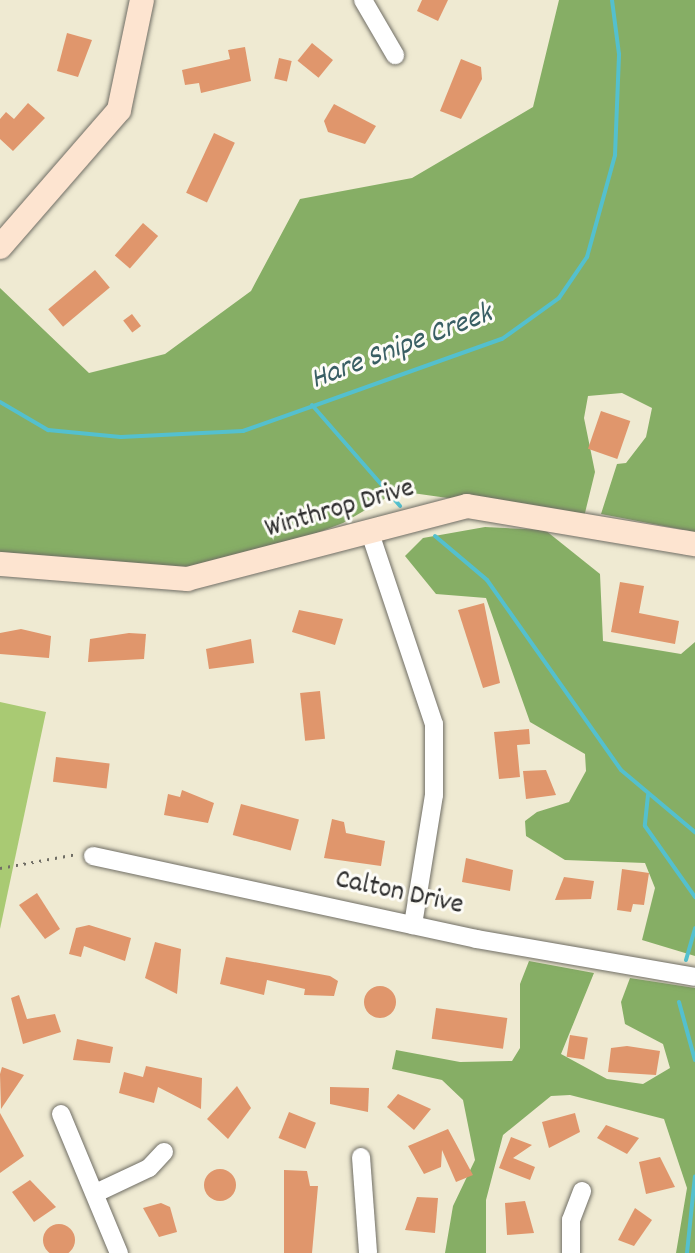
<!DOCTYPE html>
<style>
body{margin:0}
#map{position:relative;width:695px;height:1253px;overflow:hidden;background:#efead2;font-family:Dekko,sans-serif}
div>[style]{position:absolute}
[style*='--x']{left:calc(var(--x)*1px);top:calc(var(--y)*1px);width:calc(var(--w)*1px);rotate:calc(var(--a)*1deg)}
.green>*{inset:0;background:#a9ca73}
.forest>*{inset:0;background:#86ae65}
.stream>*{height:4px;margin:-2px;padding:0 2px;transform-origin:2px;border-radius:2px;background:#54c0ce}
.building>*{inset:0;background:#e0966c;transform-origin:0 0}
.round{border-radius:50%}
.path>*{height:3px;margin-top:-1.5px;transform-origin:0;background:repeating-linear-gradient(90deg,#706e65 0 2px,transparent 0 8px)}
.roads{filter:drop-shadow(0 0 2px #706e65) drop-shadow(0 0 2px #706e65)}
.street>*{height:18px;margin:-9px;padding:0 9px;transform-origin:9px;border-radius:9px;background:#fff}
.secondary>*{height:24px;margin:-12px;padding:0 12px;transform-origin:12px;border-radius:12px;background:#fde4d0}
span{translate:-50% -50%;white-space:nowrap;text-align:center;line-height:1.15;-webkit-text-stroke:6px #fdfcf7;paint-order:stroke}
.street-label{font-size:28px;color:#2b2b2b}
.water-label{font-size:30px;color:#395f64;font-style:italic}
</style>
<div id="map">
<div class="green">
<i style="clip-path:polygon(0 702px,46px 712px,0 929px)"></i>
</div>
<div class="forest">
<i style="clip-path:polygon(559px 0,695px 0,695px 532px,601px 514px,617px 464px,626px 463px,646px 437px,652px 408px,622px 393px,588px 396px,584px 418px,595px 472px,584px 517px,398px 491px,343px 523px,236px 564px,185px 568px,0 552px,0 288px,89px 373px,165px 354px,251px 291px,300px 199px,412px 178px,533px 107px)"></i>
<i style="clip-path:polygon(485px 527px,545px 530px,600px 574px,603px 641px,681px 654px,695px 642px,695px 956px,642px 940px,655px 888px,645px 863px,565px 860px,526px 836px,525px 821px,537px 812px,569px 802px,586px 771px,585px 754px,530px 722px,486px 598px,436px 594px,405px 556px,423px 538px)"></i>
<i style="clip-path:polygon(529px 961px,594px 973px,561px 1054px,607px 1079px,643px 1084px,670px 1068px,663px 1044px,625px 1024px,621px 1002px,630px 978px,695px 988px,695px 1253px,676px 1253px,687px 1188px,664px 1119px,570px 1095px,551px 1096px,503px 1135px,486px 1200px,486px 1253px,445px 1253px,453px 1206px,475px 1160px,463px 1100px,442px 1080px,392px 1069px,396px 1050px,460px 1062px,512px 1061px,520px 1048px,520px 984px)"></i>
</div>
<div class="stream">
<i style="--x:0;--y:402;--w:56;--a:30.3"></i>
<i style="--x:48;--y:430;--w:73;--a:5.5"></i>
<i style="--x:121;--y:437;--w:122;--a:-2.8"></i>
<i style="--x:243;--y:431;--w:275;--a:-19.6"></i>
<i style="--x:502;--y:339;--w:70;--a:-35.7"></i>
<i style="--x:559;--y:298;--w:50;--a:-55.7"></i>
<i style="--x:587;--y:257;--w:106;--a:-74.6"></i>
<i style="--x:615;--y:155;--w:101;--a:-87.7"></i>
<i style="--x:619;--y:54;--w:54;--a:-97.4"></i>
<i style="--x:312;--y:405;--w:134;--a:48.9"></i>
<i style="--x:435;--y:536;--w:68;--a:40.2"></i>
<i style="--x:487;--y:580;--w:232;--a:54.8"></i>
<i style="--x:621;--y:770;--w:97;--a:40"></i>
<i style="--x:648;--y:795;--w:31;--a:96"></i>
<i style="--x:645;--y:826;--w:87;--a:54.8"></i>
<i style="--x:686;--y:960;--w:33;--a:-74"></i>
<i style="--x:679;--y:1002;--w:60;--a:74.6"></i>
<i style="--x:687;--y:1253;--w:77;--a:-84.1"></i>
</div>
<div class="building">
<i style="clip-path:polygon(422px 0,448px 0,438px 21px,417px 11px)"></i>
<i style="clip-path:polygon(67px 33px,92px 40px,78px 77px,57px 71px)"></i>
<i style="left:312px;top:43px;width:27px;height:23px;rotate:39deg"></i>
<i style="clip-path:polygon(245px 47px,251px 81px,201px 93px,199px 83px,185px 85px,182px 70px,230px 59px,228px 50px)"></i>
<i style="left:279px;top:58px;width:13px;height:21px;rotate:13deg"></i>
<i style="clip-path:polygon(461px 59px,481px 67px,482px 79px,461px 119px,440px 111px)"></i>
<i style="clip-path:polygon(28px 103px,45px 118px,13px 151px,0 139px,0 119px,6px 112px,14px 119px)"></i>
<i style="clip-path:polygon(334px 104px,376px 126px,365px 144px,328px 132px,324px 121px)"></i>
<i style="left:214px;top:133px;width:23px;height:66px;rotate:25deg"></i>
<i style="left:143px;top:223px;width:20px;height:43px;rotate:41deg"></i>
<i style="left:95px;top:270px;width:23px;height:61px;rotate:50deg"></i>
<i style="left:132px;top:314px;width:15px;height:11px;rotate:53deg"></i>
<i style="left:601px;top:411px;width:31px;height:40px;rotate:19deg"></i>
<i style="clip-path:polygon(620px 582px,644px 586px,639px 613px,679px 621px,675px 644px,611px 632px)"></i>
<i style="clip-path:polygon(484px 603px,500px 683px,483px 688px,458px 610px)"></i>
<i style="clip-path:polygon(299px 610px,343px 619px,335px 645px,292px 632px)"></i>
<i style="clip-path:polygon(21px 629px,51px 636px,49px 658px,0 654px,0 633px)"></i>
<i style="clip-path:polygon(129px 633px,146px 634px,144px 659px,88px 662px,90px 639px)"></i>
<i style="clip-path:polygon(251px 639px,254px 663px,209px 669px,206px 649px)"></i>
<i style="left:320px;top:691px;width:48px;height:20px;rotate:84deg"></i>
<i style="clip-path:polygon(529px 729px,530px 744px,517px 745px,520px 777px,499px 779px,494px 732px)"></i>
<i style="left:56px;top:757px;width:54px;height:25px;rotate:7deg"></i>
<i style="clip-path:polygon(546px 770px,556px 795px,526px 799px,523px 771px)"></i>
<i style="clip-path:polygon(182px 790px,214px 803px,208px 823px,164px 815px,168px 794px,180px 797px)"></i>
<i style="left:241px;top:804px;width:60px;height:32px;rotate:15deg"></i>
<i style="clip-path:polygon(332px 819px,344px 822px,346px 833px,385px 841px,381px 866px,324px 858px)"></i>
<i style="clip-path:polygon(466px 858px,513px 870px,510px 891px,462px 882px)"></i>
<i style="clip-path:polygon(622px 869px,649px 873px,644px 905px,633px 904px,631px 912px,617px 910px)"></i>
<i style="clip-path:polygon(564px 877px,594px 881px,591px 899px,555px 900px)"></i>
<i style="clip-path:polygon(37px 893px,60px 929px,45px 939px,19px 905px)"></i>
<i style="clip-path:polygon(89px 925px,131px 938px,125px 961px,84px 946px,81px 957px,69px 954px,76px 928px)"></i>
<i style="clip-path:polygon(155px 942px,181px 949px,177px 994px,145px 978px)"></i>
<i style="clip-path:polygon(226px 957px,330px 976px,338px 981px,334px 996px,304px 995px,305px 989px,267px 980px,264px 995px,220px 984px)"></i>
<i class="round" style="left:364px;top:986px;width:32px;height:32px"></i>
<i style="clip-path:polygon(19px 995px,27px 1019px,55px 1014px,61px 1032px,23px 1044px,11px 998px)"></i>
<i style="left:436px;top:1008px;width:72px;height:31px;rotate:8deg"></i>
<i style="left:570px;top:1035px;width:18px;height:22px;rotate:9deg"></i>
<i style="clip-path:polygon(77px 1039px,113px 1047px,110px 1063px,73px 1060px)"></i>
<i style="clip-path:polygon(627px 1046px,660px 1051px,656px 1075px,608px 1072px,611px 1048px)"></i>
<i style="clip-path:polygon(146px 1066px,202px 1078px,201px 1109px,158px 1087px,154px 1103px,119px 1093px,124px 1072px,143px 1077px)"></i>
<i style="clip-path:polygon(2px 1067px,24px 1075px,1px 1109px,0 1074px)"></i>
<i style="clip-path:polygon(237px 1086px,251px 1108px,228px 1139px,207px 1119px)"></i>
<i style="clip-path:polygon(330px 1087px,369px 1088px,368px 1112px,330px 1104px)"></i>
<i style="clip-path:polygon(398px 1094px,431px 1109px,414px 1130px,387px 1107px)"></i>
<i style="left:289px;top:1112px;width:29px;height:28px;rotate:22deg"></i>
<i style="clip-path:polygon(0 1113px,24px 1156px,0 1173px)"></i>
<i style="clip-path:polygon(575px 1113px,580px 1132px,549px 1148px,542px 1122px)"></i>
<i style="clip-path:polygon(606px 1125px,639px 1138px,627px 1154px,597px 1138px)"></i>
<i style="clip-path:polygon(448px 1129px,473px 1175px,456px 1182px,442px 1150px,441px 1167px,424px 1174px,408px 1146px)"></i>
<i style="clip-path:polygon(511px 1137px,532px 1145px,513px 1158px,535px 1167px,530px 1180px,499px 1168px)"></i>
<i style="clip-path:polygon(660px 1157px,675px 1187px,646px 1194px,639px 1162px)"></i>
<i class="round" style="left:204px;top:1169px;width:32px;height:32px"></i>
<i style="clip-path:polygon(284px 1170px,307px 1171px,310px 1186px,318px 1186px,312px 1253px,284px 1253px)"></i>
<i style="clip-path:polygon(30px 1180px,56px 1207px,34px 1222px,12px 1192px)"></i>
<i style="clip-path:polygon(417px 1197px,438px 1198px,435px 1233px,405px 1230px)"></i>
<i style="clip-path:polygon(525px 1201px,534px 1233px,507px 1235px,505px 1203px)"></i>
<i style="clip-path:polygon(161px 1203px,170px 1207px,177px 1232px,159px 1237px,143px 1208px)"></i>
<i style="clip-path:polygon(635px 1208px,652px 1220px,634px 1246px,618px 1240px)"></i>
<i class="round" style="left:43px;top:1224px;width:32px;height:32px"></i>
</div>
<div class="path">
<i style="--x:0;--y:868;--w:78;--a:-10.3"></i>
</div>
<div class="roads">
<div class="street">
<i style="--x:363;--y:0;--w:64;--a:59.8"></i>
<i style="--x:369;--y:530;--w:205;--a:71.5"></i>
<i style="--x:434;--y:724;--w:71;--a:90"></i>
<i style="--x:434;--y:795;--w:132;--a:99.2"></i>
<i style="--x:93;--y:856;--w:392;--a:12.2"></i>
<i style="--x:476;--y:939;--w:222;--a:9.8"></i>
<i style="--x:61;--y:1114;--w:151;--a:67.4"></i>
<i style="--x:361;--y:1157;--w:96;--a:85.8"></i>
<i style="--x:98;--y:1192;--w:56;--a:-25.2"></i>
<i style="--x:149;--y:1168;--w:22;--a:-47"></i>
<i style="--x:571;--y:1253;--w:33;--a:-90"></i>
<i style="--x:571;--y:1220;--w:31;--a:-69"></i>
</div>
<div class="secondary">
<i style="--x:0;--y:247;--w:181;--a:-49"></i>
<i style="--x:119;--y:110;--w:112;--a:-78.2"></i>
<i style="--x:0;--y:564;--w:188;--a:4.6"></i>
<i style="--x:187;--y:579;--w:289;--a:-14.6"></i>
<i style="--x:467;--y:506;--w:231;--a:9.5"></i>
</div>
</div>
<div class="street-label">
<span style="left:340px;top:510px;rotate:-16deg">Winthrop Drive</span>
<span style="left:399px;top:894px;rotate:12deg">Calton Drive</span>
</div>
<div class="water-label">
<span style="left:402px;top:349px;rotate:-21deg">Hare Snipe Creek</span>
</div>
</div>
